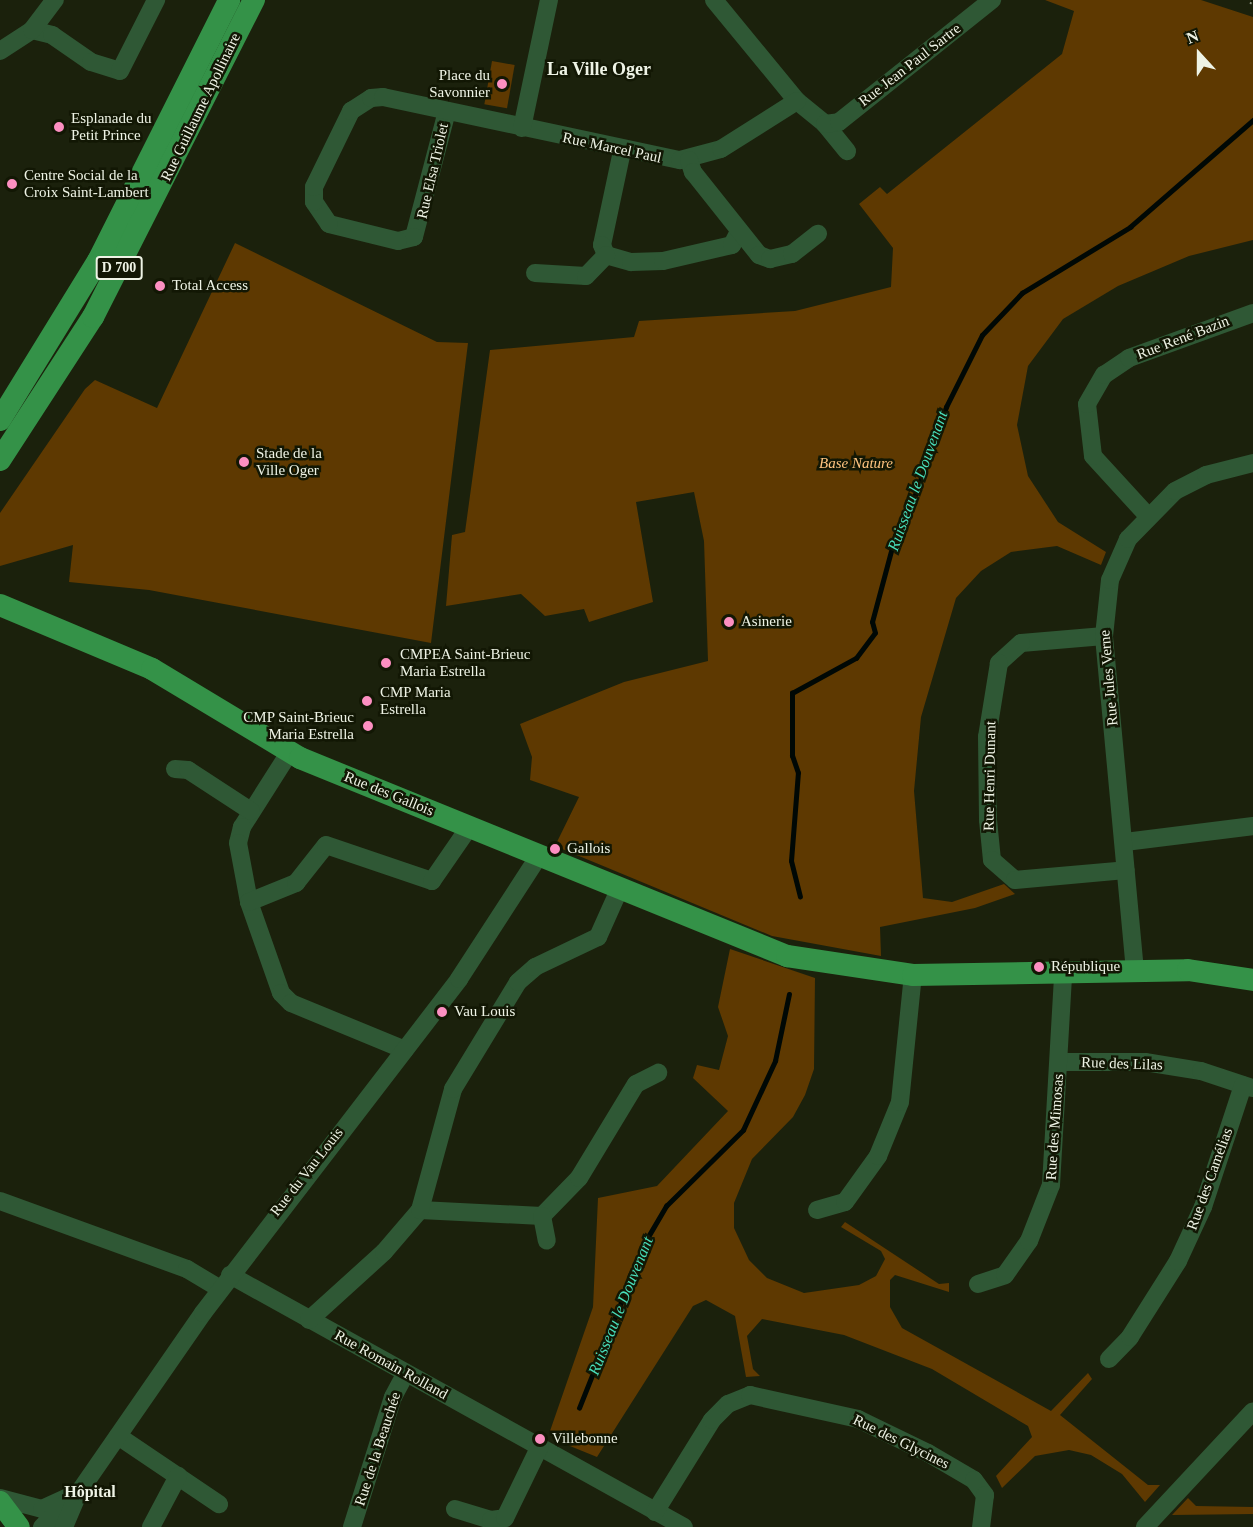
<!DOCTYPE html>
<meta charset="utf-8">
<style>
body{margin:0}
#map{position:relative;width:1253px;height:1527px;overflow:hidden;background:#1b210c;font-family:Georgia,serif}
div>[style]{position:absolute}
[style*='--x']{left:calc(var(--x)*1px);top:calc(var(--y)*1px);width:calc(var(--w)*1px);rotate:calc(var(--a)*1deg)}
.green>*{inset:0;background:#5e3901;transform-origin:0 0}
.stream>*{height:4.5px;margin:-2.25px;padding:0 2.25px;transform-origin:2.25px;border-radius:2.25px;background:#000805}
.minor>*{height:18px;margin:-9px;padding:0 9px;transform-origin:9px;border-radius:9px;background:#2f5835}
.major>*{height:22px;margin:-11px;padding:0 11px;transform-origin:11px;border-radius:11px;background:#349248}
.rail>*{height:7px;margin-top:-3.5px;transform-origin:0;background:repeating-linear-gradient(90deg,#121704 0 14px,#919786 0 28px);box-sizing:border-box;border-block:2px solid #919786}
.dots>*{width:16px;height:16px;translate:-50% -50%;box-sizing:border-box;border:3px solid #121704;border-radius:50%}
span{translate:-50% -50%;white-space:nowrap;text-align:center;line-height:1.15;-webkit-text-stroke:5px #121704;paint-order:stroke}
.shield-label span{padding:2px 4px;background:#121704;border:2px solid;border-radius:4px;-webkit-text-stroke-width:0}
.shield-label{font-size:14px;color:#eef3e5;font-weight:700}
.street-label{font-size:15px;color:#eef3e5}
.poi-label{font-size:15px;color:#eef3e5}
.right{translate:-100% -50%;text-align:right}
.left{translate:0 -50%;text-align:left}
.park-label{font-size:15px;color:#fec37f;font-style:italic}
.water-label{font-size:16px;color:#48deba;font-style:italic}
.neighbourhood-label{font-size:16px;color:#eef3e5;font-weight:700}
.quarter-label{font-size:18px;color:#eef3e5;font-weight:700}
.north{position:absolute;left:1169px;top:24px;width:60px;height:60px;-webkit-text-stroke:4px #121704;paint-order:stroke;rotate:339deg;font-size:16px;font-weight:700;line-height:24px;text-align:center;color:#eef3e5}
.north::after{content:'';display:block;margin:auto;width:21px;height:27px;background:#eef3e5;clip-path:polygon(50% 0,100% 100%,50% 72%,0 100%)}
</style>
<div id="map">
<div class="green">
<i style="clip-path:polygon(1045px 0,1201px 0,1253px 17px,1253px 240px,1189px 256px,1118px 286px,1063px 319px,1028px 366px,1017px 425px,1028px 476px,1058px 522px,1106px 552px,1101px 565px,1057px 546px,1011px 552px,981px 571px,956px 598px,921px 717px,914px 791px,923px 898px,952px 902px,1004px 884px,1015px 894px,975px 908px,880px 927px,881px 956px,772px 936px,555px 846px,579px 797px,530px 780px,532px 757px,520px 724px,624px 682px,708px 661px,704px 541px,694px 492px,636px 502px,653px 602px,589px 622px,584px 609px,545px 616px,521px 594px,446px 606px,452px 535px,465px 532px,490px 350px,634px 337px,639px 321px,795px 311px,891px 287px,893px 248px,859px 204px,880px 187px,887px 194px,1062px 54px,1074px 11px)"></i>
<i style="left:492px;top:61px;width:23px;height:44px;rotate:10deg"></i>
<i style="clip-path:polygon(235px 243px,437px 342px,468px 343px,431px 643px,149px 590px,69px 582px,73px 545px,0 566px,0 513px,85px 389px,95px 380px,157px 408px)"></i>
<i style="clip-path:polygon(730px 949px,815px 978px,814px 1069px,805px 1095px,793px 1117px,752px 1159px,734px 1203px,734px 1228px,749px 1260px,767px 1278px,804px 1293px,859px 1285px,876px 1276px,885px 1259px,881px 1251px,841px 1227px,845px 1222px,939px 1284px,949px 1283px,949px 1292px,895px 1275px,890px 1280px,890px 1307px,902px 1328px,1051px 1411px,1088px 1373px,1092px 1379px,1060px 1415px,1148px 1485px,1160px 1485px,1145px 1502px,1122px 1474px,1091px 1455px,1069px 1450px,1035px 1456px,1002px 1488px,996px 1476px,1032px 1437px,1028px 1426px,932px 1369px,844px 1335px,762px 1319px,747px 1336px,753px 1369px,760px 1376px,746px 1377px,735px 1316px,706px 1300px,693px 1306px,597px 1457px,565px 1444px,550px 1431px,593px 1307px,598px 1198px,657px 1186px,728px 1111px,693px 1078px,697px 1065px,719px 1070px,728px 1036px,718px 1007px)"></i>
<i style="clip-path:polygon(1188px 1498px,1196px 1506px,1253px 1507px,1253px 1514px,1172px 1515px)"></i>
</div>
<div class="stream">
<i style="--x:800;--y:897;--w:37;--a:-104"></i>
<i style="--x:791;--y:861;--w:88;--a:-85.5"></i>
<i style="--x:798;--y:773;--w:18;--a:-109"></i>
<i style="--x:792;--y:756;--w:63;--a:-90"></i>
<i style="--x:792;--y:693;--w:73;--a:-28.7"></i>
<i style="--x:856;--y:658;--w:31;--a:-53"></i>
<i style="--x:875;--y:633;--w:11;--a:-105"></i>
<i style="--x:872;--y:622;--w:89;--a:-75"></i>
<i style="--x:895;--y:536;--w:16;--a:-52"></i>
<i style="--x:905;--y:523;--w:123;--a:-70.5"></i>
<i style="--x:946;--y:407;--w:80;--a:-63.4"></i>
<i style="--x:982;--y:335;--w:58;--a:-46.4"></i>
<i style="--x:1022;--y:293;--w:127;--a:-31.4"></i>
<i style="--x:1130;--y:227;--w:163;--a:-41"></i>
<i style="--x:579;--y:1408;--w:179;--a:-68.3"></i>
<i style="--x:645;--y:1242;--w:42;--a:-59.7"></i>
<i style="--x:666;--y:1206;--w:108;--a:-44.6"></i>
<i style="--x:743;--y:1130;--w:76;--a:-65.1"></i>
<i style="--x:775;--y:1061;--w:68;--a:-78.2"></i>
</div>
<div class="minor">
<i style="--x:714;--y:0;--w:131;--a:50.6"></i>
<i style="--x:797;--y:101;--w:36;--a:39"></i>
<i style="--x:825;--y:124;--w:35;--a:51"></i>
<i style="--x:32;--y:30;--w:21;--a:14"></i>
<i style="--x:52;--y:35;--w:47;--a:34.7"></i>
<i style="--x:91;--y:62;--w:30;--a:17"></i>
<i style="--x:120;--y:71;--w:80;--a:-63.1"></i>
<i style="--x:0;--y:51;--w:38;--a:-33"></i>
<i style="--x:32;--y:30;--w:38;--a:-53"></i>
<i style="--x:447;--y:111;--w:130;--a:104.7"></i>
<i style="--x:414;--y:237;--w:16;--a:166"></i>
<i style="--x:398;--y:241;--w:71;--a:-166.2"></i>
<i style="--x:329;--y:224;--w:27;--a:-124"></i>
<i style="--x:314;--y:202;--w:15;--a:-90"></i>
<i style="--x:314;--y:187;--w:85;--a:-64"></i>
<i style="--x:351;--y:111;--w:24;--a:-33"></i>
<i style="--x:371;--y:98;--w:12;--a:-5"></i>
<i style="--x:383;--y:97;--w:304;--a:12"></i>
<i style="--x:680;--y:160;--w:42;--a:-15"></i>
<i style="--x:721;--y:149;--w:90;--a:-32.3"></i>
<i style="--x:825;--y:124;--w:14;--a:-8"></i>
<i style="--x:839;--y:122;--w:196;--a:-38.6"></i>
<i style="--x:522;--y:128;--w:131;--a:-78.1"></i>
<i style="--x:622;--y:151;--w:96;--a:102"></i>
<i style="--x:602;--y:245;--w:11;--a:68"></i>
<i style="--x:606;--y:255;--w:26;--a:16"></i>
<i style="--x:631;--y:262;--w:32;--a:-2"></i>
<i style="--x:663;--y:261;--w:71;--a:-13.1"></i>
<i style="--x:732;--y:245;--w:16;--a:-63"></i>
<i style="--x:689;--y:160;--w:13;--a:72"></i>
<i style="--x:693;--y:172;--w:106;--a:51.5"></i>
<i style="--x:759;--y:255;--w:12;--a:20"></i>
<i style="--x:770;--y:259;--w:23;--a:-13"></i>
<i style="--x:792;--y:254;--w:33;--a:-38"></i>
<i style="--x:535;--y:273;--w:51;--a:3.4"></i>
<i style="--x:586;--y:276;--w:29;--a:-46"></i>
<i style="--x:1147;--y:515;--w:80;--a:-132.5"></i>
<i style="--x:1093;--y:456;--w:52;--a:-96.6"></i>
<i style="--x:1087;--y:404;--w:34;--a:-60"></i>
<i style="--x:1104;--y:375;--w:30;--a:-34"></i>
<i style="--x:1129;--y:358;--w:132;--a:-19.9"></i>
<i style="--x:1104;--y:636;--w:83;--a:175.2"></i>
<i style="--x:1021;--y:643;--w:30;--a:138"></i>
<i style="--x:999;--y:663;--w:75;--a:99.2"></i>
<i style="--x:987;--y:737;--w:83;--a:89.3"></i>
<i style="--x:988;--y:820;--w:40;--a:84.3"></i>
<i style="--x:992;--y:860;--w:30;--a:41"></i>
<i style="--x:1015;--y:880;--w:111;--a:-5.1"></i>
<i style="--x:289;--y:753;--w:88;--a:122.4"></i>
<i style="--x:242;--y:827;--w:16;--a:104"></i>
<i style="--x:238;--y:843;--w:60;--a:79.4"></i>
<i style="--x:249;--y:902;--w:96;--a:70.6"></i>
<i style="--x:281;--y:993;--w:14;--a:45"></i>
<i style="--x:291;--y:1003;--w:123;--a:22.4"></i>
<i style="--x:175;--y:769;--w:13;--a:4"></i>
<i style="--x:188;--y:770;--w:75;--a:33.1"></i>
<i style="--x:1125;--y:842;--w:129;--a:-7.1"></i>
<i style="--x:249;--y:902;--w:51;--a:-22"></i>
<i style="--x:296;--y:883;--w:48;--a:-51.7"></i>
<i style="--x:326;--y:845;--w:112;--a:18.8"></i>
<i style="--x:432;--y:881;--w:67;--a:-55.4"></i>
<i style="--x:1135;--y:971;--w:336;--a:-95.3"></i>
<i style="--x:1104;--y:636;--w:56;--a:-83.9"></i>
<i style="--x:1110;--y:580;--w:45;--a:-66.3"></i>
<i style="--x:1128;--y:539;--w:67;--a:-45.6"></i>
<i style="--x:1175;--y:491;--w:35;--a:-27"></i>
<i style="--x:1206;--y:475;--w:49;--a:-14.3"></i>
<i style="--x:1060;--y:1062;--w:85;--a:0"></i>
<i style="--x:1145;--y:1062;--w:57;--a:9.1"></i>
<i style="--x:1201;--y:1071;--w:54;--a:18.4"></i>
<i style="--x:0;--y:1201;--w:199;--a:20"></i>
<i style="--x:187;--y:1269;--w:39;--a:31"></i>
<i style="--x:420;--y:1210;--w:122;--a:2.8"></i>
<i style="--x:542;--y:1216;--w:53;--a:-45.8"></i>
<i style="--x:579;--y:1178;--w:110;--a:-58.8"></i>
<i style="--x:636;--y:1084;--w:25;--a:-27"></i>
<i style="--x:817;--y:1210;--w:29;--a:-16"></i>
<i style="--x:845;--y:1202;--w:57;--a:-54.3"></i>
<i style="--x:878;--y:1156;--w:58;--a:-67.8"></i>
<i style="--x:900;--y:1102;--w:128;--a:-84.2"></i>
<i style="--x:542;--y:1216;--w:25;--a:79"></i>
<i style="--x:230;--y:1275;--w:519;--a:29.03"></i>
<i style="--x:978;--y:1284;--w:28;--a:-18"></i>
<i style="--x:1005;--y:1275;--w:42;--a:-54.8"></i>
<i style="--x:1029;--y:1241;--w:60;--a:-68.6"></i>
<i style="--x:1051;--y:1185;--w:211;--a:-86.7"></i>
<i style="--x:309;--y:1320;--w:101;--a:-42.2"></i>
<i style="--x:384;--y:1252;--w:55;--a:-49.4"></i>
<i style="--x:420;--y:1210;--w:125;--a:-74.7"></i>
<i style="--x:453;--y:1089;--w:125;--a:-58.7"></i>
<i style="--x:518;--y:982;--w:23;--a:-41"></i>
<i style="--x:535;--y:967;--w:70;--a:-25.5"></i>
<i style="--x:598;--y:937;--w:51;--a:-65.9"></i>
<i style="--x:1109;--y:1359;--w:30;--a:-46"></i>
<i style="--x:1130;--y:1337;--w:90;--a:-57.7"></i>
<i style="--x:1178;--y:1261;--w:60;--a:-65.2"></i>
<i style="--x:1203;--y:1207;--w:128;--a:-71.8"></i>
<i style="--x:118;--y:1436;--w:122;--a:34"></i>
<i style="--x:0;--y:1498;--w:43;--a:14.7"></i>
<i style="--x:42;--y:1509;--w:41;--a:-24.7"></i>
<i style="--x:455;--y:1509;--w:38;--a:17"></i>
<i style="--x:491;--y:1520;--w:14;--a:-8"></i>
<i style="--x:505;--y:1518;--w:80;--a:-64.1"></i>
<i style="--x:655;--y:1512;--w:108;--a:-58.2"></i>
<i style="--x:712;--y:1420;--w:23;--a:-45"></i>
<i style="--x:728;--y:1404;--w:24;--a:-22"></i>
<i style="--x:750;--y:1395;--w:111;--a:12.5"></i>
<i style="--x:858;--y:1419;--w:78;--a:25.9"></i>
<i style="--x:928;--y:1453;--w:53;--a:30.4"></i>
<i style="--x:974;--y:1480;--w:19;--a:54"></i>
<i style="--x:985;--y:1495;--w:32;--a:97"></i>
<i style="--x:42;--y:1527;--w:31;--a:-45"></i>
<i style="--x:64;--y:1527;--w:38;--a:-67"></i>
<i style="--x:79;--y:1492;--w:218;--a:-55.3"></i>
<i style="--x:203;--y:1313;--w:421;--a:-52.5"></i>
<i style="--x:459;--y:979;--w:147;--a:-57"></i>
<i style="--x:151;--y:1527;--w:58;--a:-62.1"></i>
<i style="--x:352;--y:1527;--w:136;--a:-72.5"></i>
<i style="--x:393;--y:1397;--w:27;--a:-62"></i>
<i style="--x:1145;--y:1527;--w:158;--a:-47"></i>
</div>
<div class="major">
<i style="--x:0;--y:420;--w:187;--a:-58.4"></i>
<i style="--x:98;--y:261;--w:292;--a:-63.3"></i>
<i style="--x:0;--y:460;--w:171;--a:-57"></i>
<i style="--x:93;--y:317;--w:356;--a:-63.1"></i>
<i style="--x:0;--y:605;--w:165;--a:22.8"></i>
<i style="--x:152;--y:669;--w:173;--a:31"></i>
<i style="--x:300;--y:758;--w:526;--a:22.13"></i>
<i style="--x:787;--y:956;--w:127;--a:8.6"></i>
<i style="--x:913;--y:975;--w:275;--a:-1"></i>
<i style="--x:1188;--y:970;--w:66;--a:8.7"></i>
<i style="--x:0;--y:1502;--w:31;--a:53"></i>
</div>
<div class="rail">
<i style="--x:1251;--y:0;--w:2;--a:27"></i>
</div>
<div class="dots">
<i style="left:502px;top:84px;background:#fc8fc1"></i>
<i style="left:59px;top:127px;background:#fc8fc1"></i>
<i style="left:12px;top:184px;background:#fc8fc1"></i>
<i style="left:160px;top:286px;background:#fc8fc1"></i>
<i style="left:244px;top:462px;background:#fc8fc1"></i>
<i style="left:729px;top:622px;background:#fc8fc1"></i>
<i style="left:386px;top:663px;background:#fc8fc1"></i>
<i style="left:367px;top:701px;background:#fc8fc1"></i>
<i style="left:368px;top:726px;background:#fc8fc1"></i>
<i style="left:555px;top:849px;background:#fc8fc1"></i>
<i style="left:1039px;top:967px;background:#fc8fc1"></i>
<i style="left:442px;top:1012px;background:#fc8fc1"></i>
<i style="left:540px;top:1439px;background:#fc8fc1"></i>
</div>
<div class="shield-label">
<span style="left:119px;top:268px">D 700</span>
</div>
<div class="street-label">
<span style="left:910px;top:65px;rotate:-38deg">Rue Jean Paul Sartre</span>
<span style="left:201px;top:107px;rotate:-64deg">Rue Guillaume Apollinaire</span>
<span style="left:612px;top:148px;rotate:12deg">Rue Marcel Paul</span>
<span style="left:433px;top:171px;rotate:-77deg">Rue Elsa Triolet</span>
<span style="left:1183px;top:338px;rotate:-21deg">Rue René Bazin</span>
<span style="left:1109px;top:678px;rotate:-95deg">Rue Jules Verne</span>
<span style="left:990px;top:776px;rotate:-89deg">Rue Henri Dunant</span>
<span style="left:389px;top:794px;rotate:22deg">Rue des Gallois</span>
<span style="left:1122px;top:1064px;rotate:2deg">Rue des Lilas</span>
<span style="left:1055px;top:1127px;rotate:-86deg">Rue des Mimosas</span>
<span style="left:307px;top:1172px;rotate:-52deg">Rue du Vau Louis</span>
<span style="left:1210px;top:1179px;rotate:-70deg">Rue des Camélias</span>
<span style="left:391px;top:1365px;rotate:29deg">Rue Romain Rolland</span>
<span style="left:901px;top:1442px;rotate:26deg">Rue des Glycines</span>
<span style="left:378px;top:1449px;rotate:-72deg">Rue de la Beauchée</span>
</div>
<div class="poi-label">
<span class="right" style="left:490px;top:84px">Place du<br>Savonnier</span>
<span class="left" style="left:71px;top:127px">Esplanade du<br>Petit Prince</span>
<span class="left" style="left:24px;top:184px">Centre Social de la<br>Croix Saint-Lambert</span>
<span class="left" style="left:172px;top:286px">Total Access</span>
<span class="left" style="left:256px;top:462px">Stade de la<br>Ville Oger</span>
<span class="left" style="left:741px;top:622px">Asinerie</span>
<span class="left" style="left:400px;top:663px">CMPEA Saint-Brieuc<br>Maria Estrella</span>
<span class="left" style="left:380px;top:701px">CMP Maria<br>Estrella</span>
<span class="right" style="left:354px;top:726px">CMP Saint-Brieuc<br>Maria Estrella</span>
<span class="left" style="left:567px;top:849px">Gallois</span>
<span class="left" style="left:1051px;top:967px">République</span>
<span class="left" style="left:454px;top:1012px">Vau Louis</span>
<span class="left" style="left:552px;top:1439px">Villebonne</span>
</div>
<div class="park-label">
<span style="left:856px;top:464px">Base Nature</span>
</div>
<div class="water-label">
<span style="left:918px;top:481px;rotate:-70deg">Ruisseau le Douvenant</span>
<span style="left:621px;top:1306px;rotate:-68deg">Ruisseau le Douvenant</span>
</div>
<div class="neighbourhood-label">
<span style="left:90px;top:1492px">Hôpital</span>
</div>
<div class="quarter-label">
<span style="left:599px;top:69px">La Ville Oger</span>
</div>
<div class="north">N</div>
</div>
